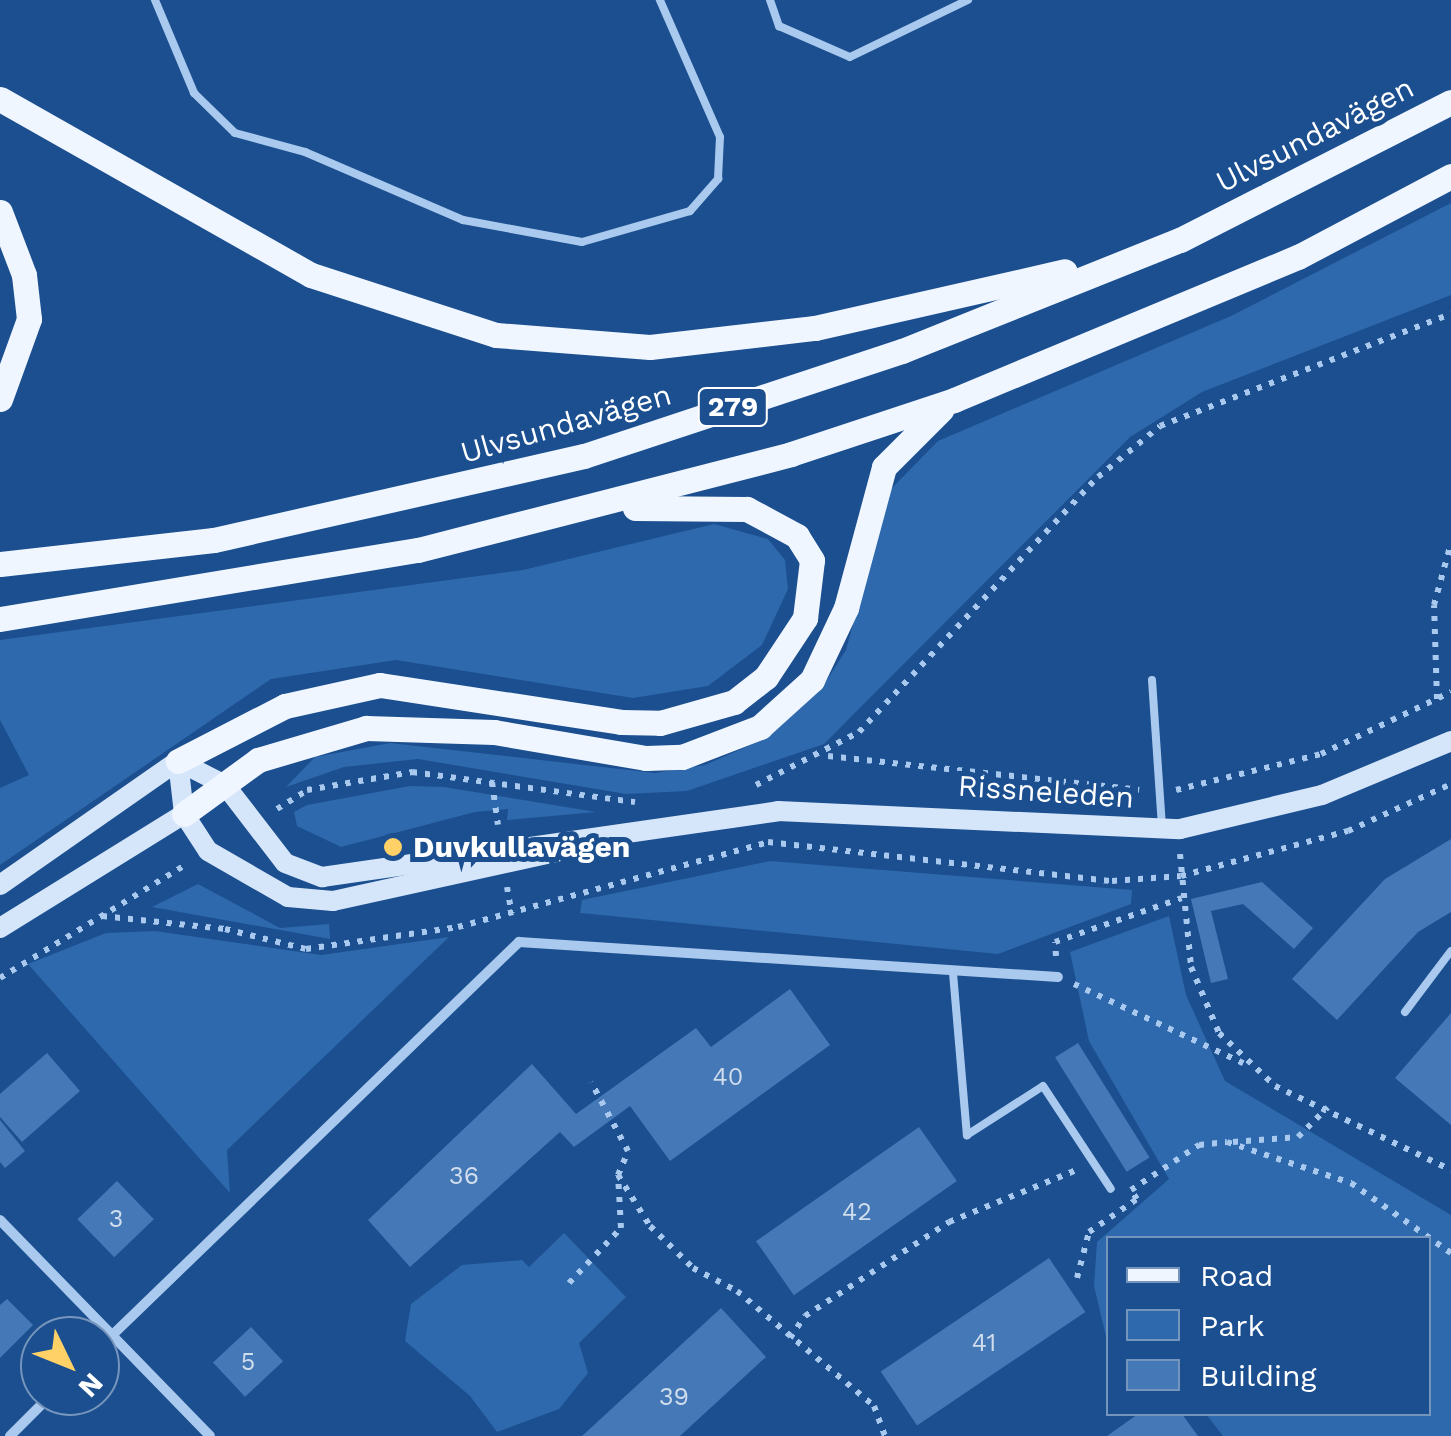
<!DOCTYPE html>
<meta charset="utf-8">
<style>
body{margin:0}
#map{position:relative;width:1451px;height:1436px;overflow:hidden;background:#1b4f8f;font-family:"Work Sans",sans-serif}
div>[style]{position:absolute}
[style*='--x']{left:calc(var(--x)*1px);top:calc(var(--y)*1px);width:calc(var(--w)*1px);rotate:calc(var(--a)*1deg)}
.green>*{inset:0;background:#2e69ad}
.building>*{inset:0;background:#4478b7;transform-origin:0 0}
.path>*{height:6px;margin-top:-3px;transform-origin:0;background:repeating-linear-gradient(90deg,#a9c9ee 0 5px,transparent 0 13px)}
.lane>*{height:8px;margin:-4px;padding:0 4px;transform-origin:4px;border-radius:4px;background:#a9c9ee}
.street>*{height:10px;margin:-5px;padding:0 5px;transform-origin:5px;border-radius:5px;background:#a9c9ee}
.secondary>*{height:20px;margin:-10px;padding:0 10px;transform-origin:10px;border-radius:10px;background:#d6e6fa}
.primary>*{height:25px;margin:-12.5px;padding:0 12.5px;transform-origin:12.5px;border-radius:12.5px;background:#f0f6ff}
.dots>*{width:28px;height:28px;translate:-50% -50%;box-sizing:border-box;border:5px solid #1b4f8f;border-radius:50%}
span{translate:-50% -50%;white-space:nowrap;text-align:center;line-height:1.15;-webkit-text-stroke:10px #1b4f8f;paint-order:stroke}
.number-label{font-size:25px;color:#d0dded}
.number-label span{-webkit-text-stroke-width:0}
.shield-label span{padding:2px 8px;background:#1b4f8f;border:2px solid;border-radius:8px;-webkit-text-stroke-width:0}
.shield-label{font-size:28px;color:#fff;font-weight:700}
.street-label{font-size:30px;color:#fff}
.poi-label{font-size:30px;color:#fff;font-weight:700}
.left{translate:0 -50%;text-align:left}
.legend{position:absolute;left:1106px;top:1236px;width:325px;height:180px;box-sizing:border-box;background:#1b4f8f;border:2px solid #7695bc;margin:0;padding:12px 18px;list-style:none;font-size:30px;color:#fff}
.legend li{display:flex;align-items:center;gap:20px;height:50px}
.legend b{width:50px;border:2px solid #7695bc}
.north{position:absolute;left:20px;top:1316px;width:100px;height:100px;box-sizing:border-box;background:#1b4f8f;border:2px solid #7695bc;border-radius:50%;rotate:133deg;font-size:28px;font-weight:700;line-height:40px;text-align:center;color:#fff}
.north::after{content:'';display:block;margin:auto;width:35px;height:45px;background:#ffd166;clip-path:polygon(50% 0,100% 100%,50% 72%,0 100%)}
</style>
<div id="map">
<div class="green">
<i style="clip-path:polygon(1451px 203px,1451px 295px,1202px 392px,1130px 437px,824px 744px,687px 791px,626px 794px,418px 759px,344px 767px,286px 787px,315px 757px,390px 743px,655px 773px,705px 765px,764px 739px,823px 686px,846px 650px,890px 490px,938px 441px,1231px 316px)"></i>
<i style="clip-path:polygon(714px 524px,768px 539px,785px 560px,788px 589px,762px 645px,708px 686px,633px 698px,396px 660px,271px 679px,0 865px,0 788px,29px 775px,0 720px,0 640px,523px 570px)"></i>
<i style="clip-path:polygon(410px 786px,444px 787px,596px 812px,507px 820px,508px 809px,475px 812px,341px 847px,297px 826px,294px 812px,307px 805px)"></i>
<i style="clip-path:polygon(770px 861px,1132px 890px,1131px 904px,998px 954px,580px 913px,582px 900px)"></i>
<i style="clip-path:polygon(198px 884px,280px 928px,329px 924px,330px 939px,152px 907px)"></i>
<i style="clip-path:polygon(1169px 916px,1186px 995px,1225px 1081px,1451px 1215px,1451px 1436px,1223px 1436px,1206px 1414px,1428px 1414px,1428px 1238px,1108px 1238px,1108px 1345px,1094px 1286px,1097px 1242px,1169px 1179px,1089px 1041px,1070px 952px)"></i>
<i style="clip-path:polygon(155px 931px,321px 955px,449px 937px,227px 1150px,230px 1193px,28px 964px,106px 933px)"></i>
<i style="clip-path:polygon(564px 1233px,626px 1297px,579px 1343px,588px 1373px,559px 1409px,497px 1432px,470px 1396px,405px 1341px,411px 1304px,462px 1265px,522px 1260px,529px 1267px)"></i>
</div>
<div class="building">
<i style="clip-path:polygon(1451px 839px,1451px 912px,1418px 932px,1337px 1020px,1292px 979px,1385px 879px)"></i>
<i style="clip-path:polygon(1262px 882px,1313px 928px,1294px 949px,1243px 904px,1211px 911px,1228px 979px,1211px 983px,1191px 899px)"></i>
<i style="clip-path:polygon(790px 989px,830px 1045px,670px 1161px,630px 1106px,574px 1147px,560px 1132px,410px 1267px,368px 1220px,532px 1064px,576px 1114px,696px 1028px,711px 1047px)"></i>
<i style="clip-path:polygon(1451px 1013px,1451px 1125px,1395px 1078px)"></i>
<i style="left:1078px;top:1043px;width:135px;height:27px;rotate:58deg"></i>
<i style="clip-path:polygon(47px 1053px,80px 1091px,22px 1142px,0 1117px,0 1094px)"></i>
<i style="clip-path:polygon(0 1120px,25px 1151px,5px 1168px,0 1162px)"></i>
<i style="left:919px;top:1127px;width:66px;height:199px;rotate:55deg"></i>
<i style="left:117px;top:1181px;width:53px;height:55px;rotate:46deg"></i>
<i style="left:1049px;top:1258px;width:65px;height:203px;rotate:56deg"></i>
<i style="clip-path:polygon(7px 1299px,33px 1325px,0 1358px,0 1305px)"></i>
<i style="clip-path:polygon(721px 1308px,766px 1357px,680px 1436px,582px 1436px)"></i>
<i style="left:251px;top:1327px;width:47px;height:52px;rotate:47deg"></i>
<i style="clip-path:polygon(1138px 1414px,1182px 1414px,1198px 1436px,1107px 1436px)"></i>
</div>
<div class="path">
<i style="--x:1437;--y:699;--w:94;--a:-91.8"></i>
<i style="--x:1434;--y:605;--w:64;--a:-74.7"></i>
<i style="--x:828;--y:756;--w:313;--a:6.2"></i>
<i style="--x:492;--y:782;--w:43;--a:82.1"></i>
<i style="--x:756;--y:785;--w:116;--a:-27.2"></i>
<i style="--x:859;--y:732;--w:349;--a:-46.9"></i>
<i style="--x:1098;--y:477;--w:80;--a:-39.4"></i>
<i style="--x:1160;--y:426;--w:312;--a:-21.1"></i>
<i style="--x:1176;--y:790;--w:149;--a:-13.9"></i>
<i style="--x:1321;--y:754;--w:144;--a:-25.5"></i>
<i style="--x:277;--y:809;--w:36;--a:-32"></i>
<i style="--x:307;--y:790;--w:107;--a:-9.7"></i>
<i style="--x:412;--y:772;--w:225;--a:7.7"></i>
<i style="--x:1180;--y:854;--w:114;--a:84.4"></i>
<i style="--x:1191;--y:967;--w:72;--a:67"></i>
<i style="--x:1219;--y:1033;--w:77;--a:43.4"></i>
<i style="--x:1275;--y:1086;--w:195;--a:25.5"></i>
<i style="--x:507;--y:887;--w:27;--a:80"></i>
<i style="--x:102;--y:916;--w:124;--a:6"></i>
<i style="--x:225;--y:929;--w:83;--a:13.9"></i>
<i style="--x:306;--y:949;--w:154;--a:-8.2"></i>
<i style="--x:458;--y:927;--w:321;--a:-15.3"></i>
<i style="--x:768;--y:842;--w:346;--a:6.5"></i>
<i style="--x:1112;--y:881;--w:69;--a:-4.1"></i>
<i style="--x:1181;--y:876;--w:173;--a:-15.1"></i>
<i style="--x:1348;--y:831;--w:113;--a:-24.5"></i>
<i style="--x:1056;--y:956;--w:14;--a:-94"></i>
<i style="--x:1055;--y:942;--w:134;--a:-19.1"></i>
<i style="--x:0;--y:978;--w:217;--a:-31.4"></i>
<i style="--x:1074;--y:984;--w:187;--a:25.1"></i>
<i style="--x:1233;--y:1142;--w:65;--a:-4.4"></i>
<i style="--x:1298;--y:1137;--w:42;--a:-45"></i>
<i style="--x:618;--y:1175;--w:60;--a:57.9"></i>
<i style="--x:650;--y:1226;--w:60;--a:44.3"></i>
<i style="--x:693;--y:1268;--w:50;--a:27.6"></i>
<i style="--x:737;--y:1291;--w:179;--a:40"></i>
<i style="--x:874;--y:1406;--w:32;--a:70"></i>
<i style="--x:1131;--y:1190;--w:82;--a:-33.5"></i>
<i style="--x:1199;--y:1145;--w:28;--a:-6"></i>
<i style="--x:1227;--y:1142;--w:131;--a:18.3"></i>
<i style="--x:1351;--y:1183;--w:122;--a:35"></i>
<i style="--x:1077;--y:1278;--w:48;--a:-75.4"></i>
<i style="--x:1089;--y:1232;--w:58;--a:-34.5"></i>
<i style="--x:1137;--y:1199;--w:9;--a:-126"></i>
<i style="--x:569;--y:1283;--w:76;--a:-46.6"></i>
<i style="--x:621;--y:1228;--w:53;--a:-93.2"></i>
<i style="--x:618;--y:1175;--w:26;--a:-67"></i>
<i style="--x:628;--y:1151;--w:78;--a:-118.2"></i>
<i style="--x:790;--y:1338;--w:27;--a:-56"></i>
<i style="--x:805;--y:1316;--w:172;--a:-33.1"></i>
<i style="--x:949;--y:1222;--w:140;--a:-22.2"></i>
</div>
<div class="lane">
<i style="--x:155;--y:0;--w:101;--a:67.2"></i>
<i style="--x:194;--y:93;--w:57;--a:44.3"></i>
<i style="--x:235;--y:133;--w:73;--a:15.2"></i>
<i style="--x:305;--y:152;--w:172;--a:23.3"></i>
<i style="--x:463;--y:220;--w:121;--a:10.5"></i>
<i style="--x:582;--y:242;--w:112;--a:-16"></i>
<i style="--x:690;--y:211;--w:43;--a:-48.8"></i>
<i style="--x:718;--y:179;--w:42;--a:-87.3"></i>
<i style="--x:720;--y:137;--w:150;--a:-113.7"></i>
<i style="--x:770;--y:0;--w:28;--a:71"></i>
<i style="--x:779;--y:26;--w:77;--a:23.6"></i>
<i style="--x:850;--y:57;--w:131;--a:-25.8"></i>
<i style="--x:1152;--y:680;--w:148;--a:86.1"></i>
<i style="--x:953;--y:973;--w:163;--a:85.1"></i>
<i style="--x:967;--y:1135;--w:90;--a:-32.8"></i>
<i style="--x:1043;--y:1086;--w:123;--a:56.6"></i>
<i style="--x:1405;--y:1012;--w:76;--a:-53"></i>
</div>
<div class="street">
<i style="--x:0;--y:1220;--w:301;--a:45.8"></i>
<i style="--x:100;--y:1347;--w:583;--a:-44.03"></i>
<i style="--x:519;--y:942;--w:540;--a:3.72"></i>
<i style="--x:10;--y:1436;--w:57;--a:-45"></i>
</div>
<div class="secondary">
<i style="--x:178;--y:761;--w:53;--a:27.1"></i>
<i style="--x:225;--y:785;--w:98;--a:52.4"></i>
<i style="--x:285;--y:863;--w:40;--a:21"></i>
<i style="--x:322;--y:877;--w:461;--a:-8.2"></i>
<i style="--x:778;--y:811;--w:402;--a:2.6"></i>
<i style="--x:1180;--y:829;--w:146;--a:-13.5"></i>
<i style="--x:1322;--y:795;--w:140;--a:-22.7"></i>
<i style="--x:178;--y:761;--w:53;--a:83.5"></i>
<i style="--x:184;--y:814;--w:44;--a:57"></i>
<i style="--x:208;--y:851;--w:92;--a:29.9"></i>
<i style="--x:288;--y:897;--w:45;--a:5.1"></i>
<i style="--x:333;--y:901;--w:256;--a:-12.4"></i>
<i style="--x:0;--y:885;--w:217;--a:-34.9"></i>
<i style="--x:0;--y:928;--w:216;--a:-31.8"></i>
</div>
<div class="primary">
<i style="--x:0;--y:99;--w:357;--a:29.5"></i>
<i style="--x:311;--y:275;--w:194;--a:18"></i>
<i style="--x:496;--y:335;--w:154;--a:4.5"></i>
<i style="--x:650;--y:347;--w:166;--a:-6.6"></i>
<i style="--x:815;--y:328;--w:256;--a:-12.8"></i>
<i style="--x:0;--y:212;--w:67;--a:69.1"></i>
<i style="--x:24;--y:275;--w:44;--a:83.5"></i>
<i style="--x:29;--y:319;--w:85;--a:109.9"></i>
<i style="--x:0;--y:564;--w:215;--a:-6.4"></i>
<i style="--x:214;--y:540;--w:379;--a:-12.8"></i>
<i style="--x:584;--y:456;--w:335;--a:-18.3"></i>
<i style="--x:902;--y:351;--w:299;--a:-21.8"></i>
<i style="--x:1180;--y:240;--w:304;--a:-27"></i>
<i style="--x:0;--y:619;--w:424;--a:-9.4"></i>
<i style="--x:418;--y:550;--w:385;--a:-14.4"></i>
<i style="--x:791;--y:454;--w:172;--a:-18.3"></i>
<i style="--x:954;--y:400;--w:373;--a:-22.6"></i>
<i style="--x:1298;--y:257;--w:173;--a:-27.9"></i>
<i style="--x:178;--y:761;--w:120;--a:-27.2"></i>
<i style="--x:285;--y:706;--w:97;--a:-12.5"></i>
<i style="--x:380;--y:685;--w:244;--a:8.7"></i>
<i style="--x:621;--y:722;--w:39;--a:1"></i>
<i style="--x:660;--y:723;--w:77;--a:-15.8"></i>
<i style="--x:734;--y:702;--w:41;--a:-38"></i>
<i style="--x:766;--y:677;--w:71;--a:-56.5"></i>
<i style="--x:805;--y:618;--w:58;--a:-83.1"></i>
<i style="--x:812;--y:560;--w:28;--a:-122"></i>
<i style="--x:797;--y:536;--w:57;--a:-151.6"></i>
<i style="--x:747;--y:509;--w:112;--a:-179.5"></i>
<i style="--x:184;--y:814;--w:92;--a:-36.1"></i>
<i style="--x:258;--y:760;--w:113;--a:-16.5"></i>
<i style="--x:366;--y:728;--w:128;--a:1.8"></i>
<i style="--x:494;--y:732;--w:154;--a:9.7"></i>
<i style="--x:646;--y:758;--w:36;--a:-2"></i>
<i style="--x:682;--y:757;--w:84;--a:-21"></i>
<i style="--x:760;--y:727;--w:70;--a:-42.1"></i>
<i style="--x:812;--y:680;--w:80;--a:-64.7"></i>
<i style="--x:846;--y:608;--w:146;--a:-74.9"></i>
<i style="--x:884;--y:467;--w:81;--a:-45"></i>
</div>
<div class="dots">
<i style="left:393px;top:847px;background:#ffd166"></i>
</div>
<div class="number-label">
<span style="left:728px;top:1077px">40</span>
<span style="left:464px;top:1176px">36</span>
<span style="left:857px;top:1212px">42</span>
<span style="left:116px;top:1219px">3</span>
<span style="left:984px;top:1343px">41</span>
<span style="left:248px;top:1362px">5</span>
<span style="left:674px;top:1397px">39</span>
</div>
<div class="shield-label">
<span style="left:733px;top:407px">279</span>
</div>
<div class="street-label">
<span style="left:1315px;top:135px;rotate:-27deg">Ulvsundavägen</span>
<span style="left:566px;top:424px;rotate:-16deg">Ulvsundavägen</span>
<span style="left:1046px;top:792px;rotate:4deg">Rissneleden</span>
</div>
<div class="poi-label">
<span class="left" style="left:413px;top:847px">Duvkullavägen</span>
</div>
<ul class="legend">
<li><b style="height:12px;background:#f0f6ff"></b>Road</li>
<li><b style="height:28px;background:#2e69ad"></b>Park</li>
<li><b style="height:28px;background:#4478b7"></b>Building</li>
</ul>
<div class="north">N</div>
</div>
